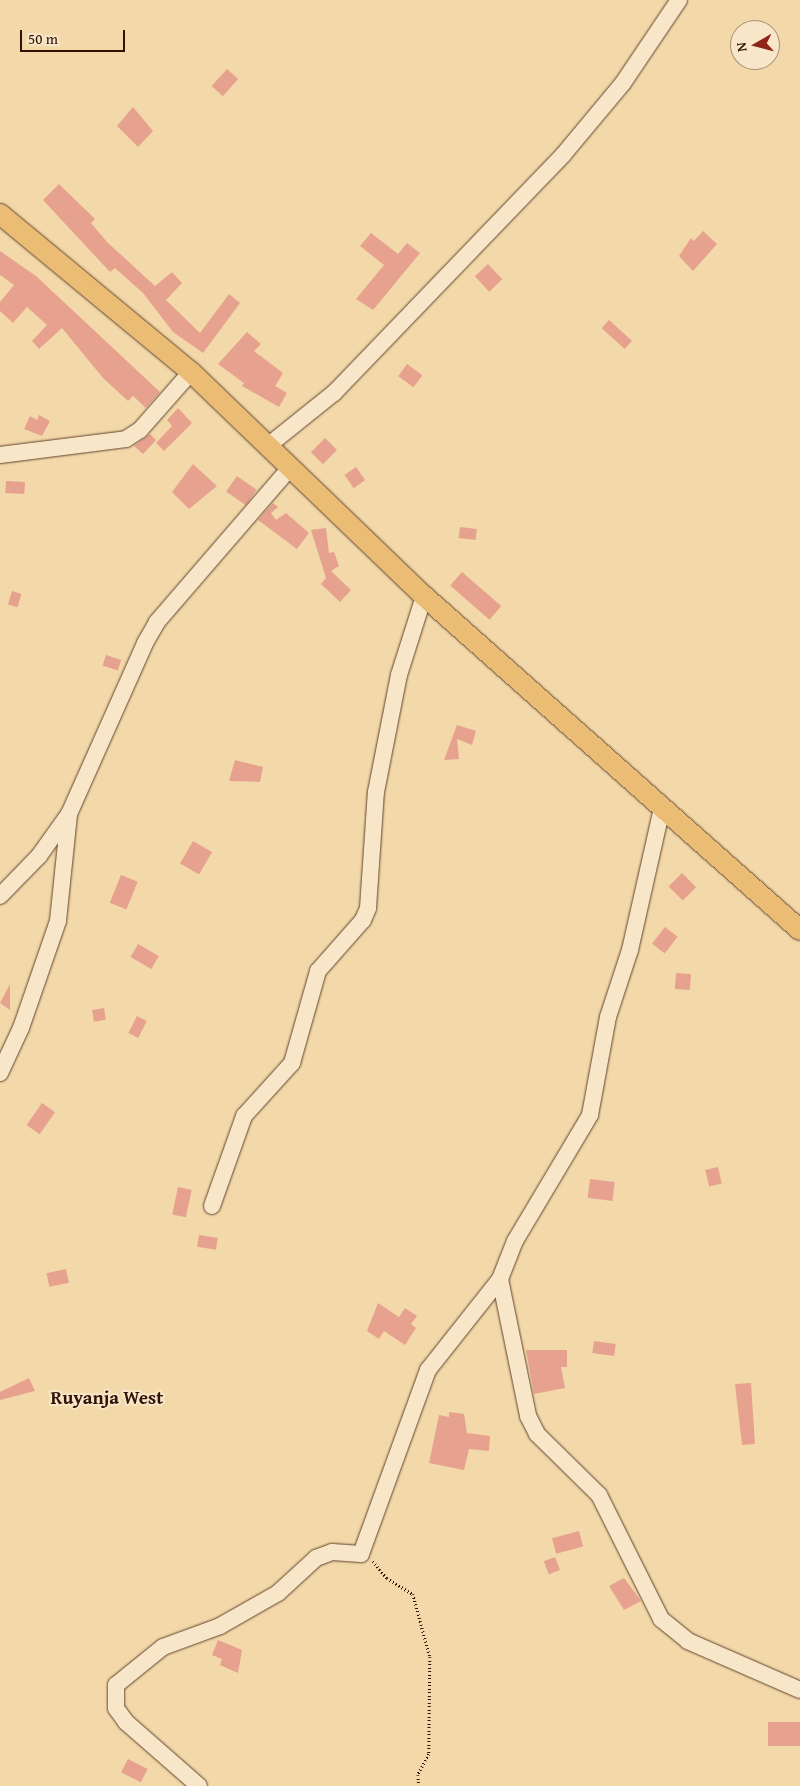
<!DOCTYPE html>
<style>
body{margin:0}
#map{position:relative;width:800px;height:1786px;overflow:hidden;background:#f3d8a9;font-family:"Gentium Book Plus",serif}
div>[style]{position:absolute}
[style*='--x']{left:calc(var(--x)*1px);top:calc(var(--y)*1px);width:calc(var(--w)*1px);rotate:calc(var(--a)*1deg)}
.building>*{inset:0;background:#e6a28f;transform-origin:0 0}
.path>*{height:2.5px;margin-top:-1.25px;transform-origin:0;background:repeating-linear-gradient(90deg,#301306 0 1px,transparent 0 3.5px)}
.roads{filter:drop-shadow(0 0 1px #61442f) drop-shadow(0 0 1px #61442f)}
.minor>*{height:16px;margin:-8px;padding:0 8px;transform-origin:8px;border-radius:8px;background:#f7e6c7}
.major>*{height:20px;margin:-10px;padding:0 10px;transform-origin:10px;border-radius:10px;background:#eabc74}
span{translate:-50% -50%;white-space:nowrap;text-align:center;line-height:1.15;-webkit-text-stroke:4px #f7e6c7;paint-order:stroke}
.quarter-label{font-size:19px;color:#301306;font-weight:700}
.north{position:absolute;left:730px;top:20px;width:50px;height:50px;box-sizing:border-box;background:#f7e6c7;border:1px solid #a7927a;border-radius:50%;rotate:262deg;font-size:14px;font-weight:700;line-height:20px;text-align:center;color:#301306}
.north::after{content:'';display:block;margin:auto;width:18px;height:22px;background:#8f2418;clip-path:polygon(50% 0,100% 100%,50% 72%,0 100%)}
.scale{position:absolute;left:20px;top:30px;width:105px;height:22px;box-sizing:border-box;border:2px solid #301306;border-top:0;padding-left:6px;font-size:15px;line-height:18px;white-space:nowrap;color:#301306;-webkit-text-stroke:4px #f7e6c7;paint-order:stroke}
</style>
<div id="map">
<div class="building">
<i style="left:227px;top:69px;width:15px;height:23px;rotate:42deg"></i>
<i style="clip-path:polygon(133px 107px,153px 131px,138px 147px,117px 126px)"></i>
<i style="clip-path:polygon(59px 184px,95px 219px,91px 223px,107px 242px,155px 286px,172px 272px,182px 283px,166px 300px,200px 333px,229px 294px,240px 303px,203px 353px,173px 332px,143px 293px,115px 268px,110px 272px,43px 200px)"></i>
<i style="clip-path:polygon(703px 231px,717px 244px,693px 271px,679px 256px,691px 238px,694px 241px)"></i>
<i style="clip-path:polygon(371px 233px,398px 254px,407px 243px,420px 253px,373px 310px,356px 299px,384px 265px,360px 246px)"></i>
<i style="clip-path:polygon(0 251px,36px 276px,160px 392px,146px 408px,133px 396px,128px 401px,103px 378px,62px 328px,39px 349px,32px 341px,47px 325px,27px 307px,13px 323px,0 311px,0 302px,14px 285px,0 275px)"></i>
<i style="left:488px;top:264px;width:21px;height:18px;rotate:47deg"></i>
<i style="left:609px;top:320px;width:31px;height:11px;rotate:42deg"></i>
<i style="clip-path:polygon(247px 332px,261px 344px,254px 351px,283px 373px,275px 386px,287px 393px,279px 407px,242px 386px,244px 383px,218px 364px)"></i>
<i style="left:407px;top:364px;width:19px;height:15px;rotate:36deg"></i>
<i style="clip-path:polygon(178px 408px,192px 423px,164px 451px,156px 443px,172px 426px,167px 420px)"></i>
<i style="clip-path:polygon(39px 415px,50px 421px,42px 436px,24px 429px,30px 416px,37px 420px)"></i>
<i style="clip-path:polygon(150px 434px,156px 440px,143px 454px,134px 446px)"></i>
<i style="left:325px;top:438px;width:17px;height:20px;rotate:45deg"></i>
<i style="clip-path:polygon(193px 464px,217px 486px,189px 509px,172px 492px)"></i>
<i style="left:356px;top:467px;width:16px;height:14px;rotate:55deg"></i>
<i style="left:237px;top:476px;width:24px;height:19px;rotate:35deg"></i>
<i style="left:6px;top:481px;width:19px;height:12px;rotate:3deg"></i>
<i style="clip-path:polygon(273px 503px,278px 507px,271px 513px,276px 520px,286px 513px,309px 533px,297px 549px,258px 520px)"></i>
<i style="left:460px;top:527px;width:17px;height:11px;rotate:7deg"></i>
<i style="clip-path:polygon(326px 528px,329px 553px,334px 552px,339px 566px,331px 571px,351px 590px,340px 602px,321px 584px,326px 578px,311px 530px)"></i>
<i style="left:462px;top:572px;width:52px;height:18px;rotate:41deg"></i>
<i style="left:12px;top:591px;width:10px;height:14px;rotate:17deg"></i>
<i style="left:106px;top:655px;width:16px;height:11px;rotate:18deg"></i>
<i style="clip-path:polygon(457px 725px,476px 731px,472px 745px,457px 739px,459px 759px,444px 760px)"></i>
<i style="clip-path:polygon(235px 760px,263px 767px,260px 782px,229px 781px)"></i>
<i style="left:193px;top:841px;width:22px;height:26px;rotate:30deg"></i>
<i style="left:682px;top:873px;width:20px;height:19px;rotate:45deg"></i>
<i style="left:121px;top:875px;width:18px;height:30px;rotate:22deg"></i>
<i style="left:665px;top:927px;width:16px;height:21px;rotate:38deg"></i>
<i style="left:138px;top:944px;width:24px;height:15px;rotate:30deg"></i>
<i style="left:676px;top:973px;width:15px;height:16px;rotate:4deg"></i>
<i style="clip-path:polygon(10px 984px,10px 1010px,0 1003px)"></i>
<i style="left:104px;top:1008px;width:12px;height:12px;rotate:81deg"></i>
<i style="left:137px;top:1016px;width:11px;height:19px;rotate:27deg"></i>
<i style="left:42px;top:1103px;width:16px;height:27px;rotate:35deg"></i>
<i style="left:718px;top:1167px;width:17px;height:13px;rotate:77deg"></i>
<i style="left:590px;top:1179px;width:25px;height:19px;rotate:7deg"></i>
<i style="left:178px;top:1187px;width:14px;height:28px;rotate:12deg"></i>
<i style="left:199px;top:1235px;width:19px;height:12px;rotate:9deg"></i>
<i style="left:66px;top:1269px;width:14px;height:20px;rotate:78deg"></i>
<i style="clip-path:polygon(378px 1303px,399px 1317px,405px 1308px,417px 1316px,411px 1324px,416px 1328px,405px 1345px,384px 1331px,379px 1339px,367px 1331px)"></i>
<i style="left:594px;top:1341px;width:22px;height:12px;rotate:8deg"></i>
<i style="clip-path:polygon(526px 1350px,567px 1350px,567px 1367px,561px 1367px,565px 1388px,534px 1394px)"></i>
<i style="clip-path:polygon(29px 1378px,35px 1391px,0 1400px,0 1392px)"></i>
<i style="clip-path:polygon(751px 1383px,755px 1444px,742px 1445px,735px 1384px)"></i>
<i style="clip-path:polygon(449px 1412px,464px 1414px,467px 1433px,490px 1436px,489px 1451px,469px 1449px,464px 1470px,429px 1463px,439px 1415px,449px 1417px)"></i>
<i style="left:579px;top:1531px;width:16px;height:28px;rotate:75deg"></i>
<i style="left:555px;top:1557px;width:14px;height:12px;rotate:69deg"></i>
<i style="clip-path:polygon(624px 1578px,641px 1601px,624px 1610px,609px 1586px)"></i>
<i style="clip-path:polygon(218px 1640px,242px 1650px,238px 1673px,220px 1665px,222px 1659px,212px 1655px)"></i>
<i style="left:800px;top:1722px;width:24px;height:32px;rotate:90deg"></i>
<i style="left:128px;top:1759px;width:22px;height:15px;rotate:27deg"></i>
</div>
<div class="path">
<i style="--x:373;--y:1561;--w:22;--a:51"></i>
<i style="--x:387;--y:1578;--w:31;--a:32"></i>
<i style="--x:413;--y:1594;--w:65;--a:74.9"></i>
<i style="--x:430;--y:1657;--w:97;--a:90.6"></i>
<i style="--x:429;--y:1754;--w:24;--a:118"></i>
<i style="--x:418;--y:1775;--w:11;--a:85"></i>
</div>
<div class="roads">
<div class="minor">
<i style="--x:269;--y:445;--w:83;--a:-38.7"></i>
<i style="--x:334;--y:393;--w:330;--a:-46.1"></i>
<i style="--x:563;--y:155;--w:94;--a:-50.2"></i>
<i style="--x:623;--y:83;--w:100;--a:-56"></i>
<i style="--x:0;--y:455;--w:127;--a:-7.2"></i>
<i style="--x:126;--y:439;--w:17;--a:-33"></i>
<i style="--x:140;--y:430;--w:77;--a:-48.7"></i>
<i style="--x:0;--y:896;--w:56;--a:-45.7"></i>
<i style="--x:39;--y:856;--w:52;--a:-54.5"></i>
<i style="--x:0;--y:1073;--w:50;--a:-65"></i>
<i style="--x:21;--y:1028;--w:113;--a:-70.9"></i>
<i style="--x:58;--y:921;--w:108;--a:-84.1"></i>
<i style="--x:69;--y:814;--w:187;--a:-66"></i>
<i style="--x:145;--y:643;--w:24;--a:-60"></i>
<i style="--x:157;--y:622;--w:202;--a:-49.2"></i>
<i style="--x:212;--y:1206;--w:96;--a:-70.4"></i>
<i style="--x:244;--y:1116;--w:72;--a:-47.8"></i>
<i style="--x:292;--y:1063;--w:96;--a:-74.2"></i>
<i style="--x:318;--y:971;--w:68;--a:-48.6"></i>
<i style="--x:363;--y:920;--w:13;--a:-67"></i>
<i style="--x:368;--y:908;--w:116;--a:-86.1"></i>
<i style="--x:376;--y:792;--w:119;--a:-78.9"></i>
<i style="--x:399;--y:675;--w:83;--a:-72.4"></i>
<i style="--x:500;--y:1279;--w:140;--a:78.4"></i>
<i style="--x:528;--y:1416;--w:20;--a:63"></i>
<i style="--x:537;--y:1434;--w:87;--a:44.5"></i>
<i style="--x:599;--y:1495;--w:139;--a:63.4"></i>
<i style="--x:661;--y:1619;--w:35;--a:39"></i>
<i style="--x:688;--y:1641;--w:122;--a:23.6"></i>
<i style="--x:199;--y:1786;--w:97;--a:-138.8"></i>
<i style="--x:126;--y:1722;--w:17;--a:-126"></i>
<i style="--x:116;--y:1708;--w:23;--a:-90"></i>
<i style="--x:116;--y:1685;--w:60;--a:-39"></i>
<i style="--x:163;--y:1647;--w:61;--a:-20.2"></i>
<i style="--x:220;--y:1626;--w:67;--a:-29.6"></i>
<i style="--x:278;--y:1593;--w:52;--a:-42.6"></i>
<i style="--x:316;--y:1558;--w:17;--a:-21"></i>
<i style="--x:332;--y:1552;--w:29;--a:4"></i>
<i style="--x:361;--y:1554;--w:196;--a:-70"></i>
<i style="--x:428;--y:1370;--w:116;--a:-51.6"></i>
<i style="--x:500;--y:1279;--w:41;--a:-68.5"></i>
<i style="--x:515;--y:1241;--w:147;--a:-59.2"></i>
<i style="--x:590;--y:1115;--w:100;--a:-79.6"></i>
<i style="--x:608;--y:1017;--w:71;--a:-71.8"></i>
<i style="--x:630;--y:950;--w:141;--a:-77.3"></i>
</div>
<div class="major">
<i style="--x:0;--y:214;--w:248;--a:39.6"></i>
<i style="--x:191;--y:372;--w:323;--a:43.9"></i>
<i style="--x:424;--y:596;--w:503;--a:41.61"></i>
</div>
</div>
<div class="quarter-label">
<span style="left:107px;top:1398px">Ruyanja West</span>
</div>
<div class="north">N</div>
<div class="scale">50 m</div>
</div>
